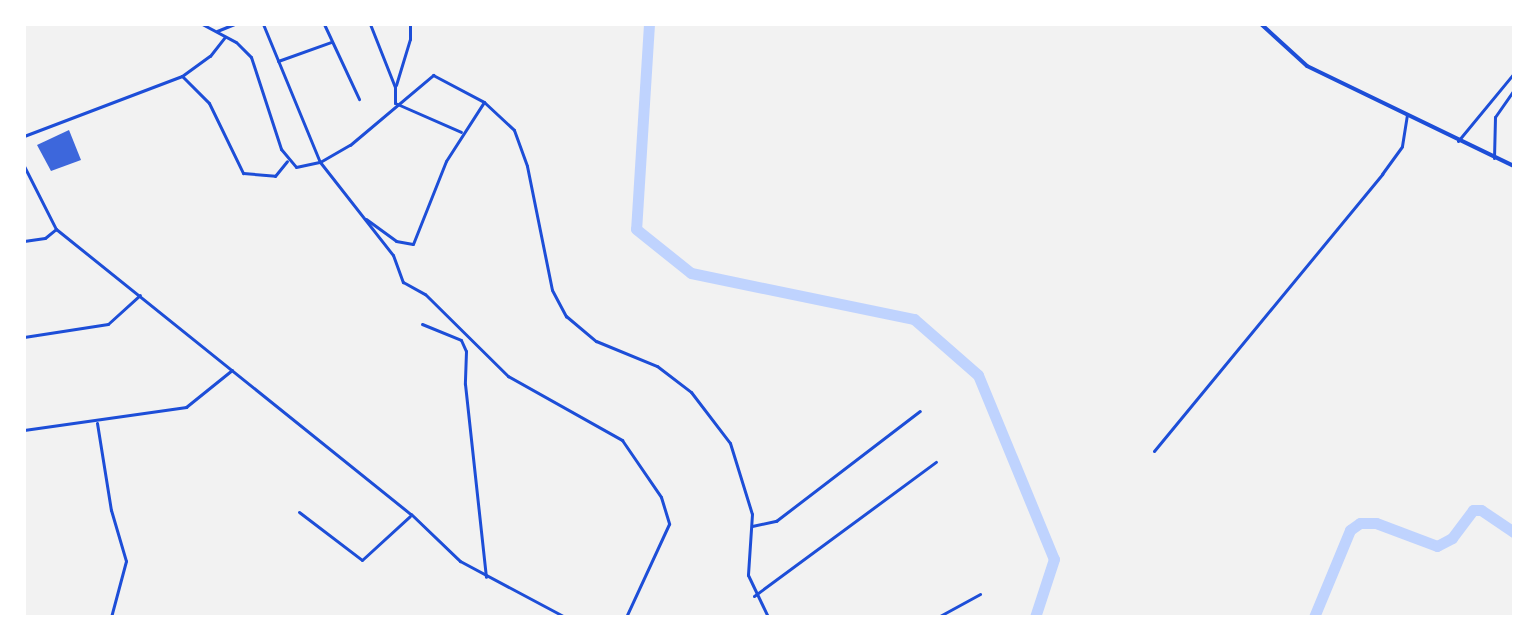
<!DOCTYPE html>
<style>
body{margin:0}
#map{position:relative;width:1538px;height:641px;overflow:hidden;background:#f2f2f2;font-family:Helvetica,sans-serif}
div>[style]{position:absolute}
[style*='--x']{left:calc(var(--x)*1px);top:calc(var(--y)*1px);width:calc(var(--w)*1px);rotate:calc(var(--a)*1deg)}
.river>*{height:11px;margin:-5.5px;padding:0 5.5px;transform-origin:5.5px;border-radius:5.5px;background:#bfd3fe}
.building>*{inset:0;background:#3d67dc}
.minor>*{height:3px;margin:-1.5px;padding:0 1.5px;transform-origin:1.5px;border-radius:1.5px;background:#1d4ed8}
.secondary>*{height:4px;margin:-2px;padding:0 2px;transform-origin:2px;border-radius:2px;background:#1d4ed8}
span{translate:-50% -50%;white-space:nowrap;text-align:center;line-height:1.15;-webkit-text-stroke:6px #fff;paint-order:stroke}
.frame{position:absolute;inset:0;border:26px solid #fff;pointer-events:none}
</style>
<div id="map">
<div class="river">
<i style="--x:649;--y:24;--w:205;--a:93.6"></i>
<i style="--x:636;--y:229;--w:70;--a:38.7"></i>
<i style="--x:691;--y:273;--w:228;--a:11.7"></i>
<i style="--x:914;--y:319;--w:85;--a:41.2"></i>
<i style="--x:978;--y:375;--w:199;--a:67.6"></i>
<i style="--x:1054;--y:559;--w:61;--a:108.1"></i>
<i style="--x:1314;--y:617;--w:94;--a:-67.5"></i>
<i style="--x:1350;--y:530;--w:12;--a:-35"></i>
<i style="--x:1360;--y:523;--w:16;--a:0"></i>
<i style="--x:1376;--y:523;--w:65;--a:20.7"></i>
<i style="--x:1437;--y:546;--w:17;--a:-28"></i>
<i style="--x:1452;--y:538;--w:35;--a:-53"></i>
<i style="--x:1473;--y:510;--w:8;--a:0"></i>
<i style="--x:1481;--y:510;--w:40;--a:34"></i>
</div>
<div class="building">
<i style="clip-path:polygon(69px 130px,81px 160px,51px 171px,37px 145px)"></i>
</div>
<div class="minor">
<i style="--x:202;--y:24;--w:38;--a:28"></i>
<i style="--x:236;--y:42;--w:21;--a:45"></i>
<i style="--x:251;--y:57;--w:97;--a:71.9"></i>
<i style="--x:281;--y:149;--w:23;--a:50"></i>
<i style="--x:296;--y:167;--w:25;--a:-12"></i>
<i style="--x:320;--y:162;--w:34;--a:-30"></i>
<i style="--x:350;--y:145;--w:109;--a:-40.1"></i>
<i style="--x:433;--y:75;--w:58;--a:27.9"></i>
<i style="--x:484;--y:102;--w:41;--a:43"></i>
<i style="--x:514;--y:130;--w:38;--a:70"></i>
<i style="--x:527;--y:166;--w:126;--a:78.6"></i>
<i style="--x:552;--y:290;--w:30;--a:62"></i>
<i style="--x:566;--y:316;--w:39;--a:40"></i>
<i style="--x:596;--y:341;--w:66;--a:22.3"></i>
<i style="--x:657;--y:366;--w:43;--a:37.4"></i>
<i style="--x:691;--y:392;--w:64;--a:52.6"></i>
<i style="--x:730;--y:443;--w:74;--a:72.8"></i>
<i style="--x:752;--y:514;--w:61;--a:93.8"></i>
<i style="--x:748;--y:575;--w:47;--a:64.5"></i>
<i style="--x:263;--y:24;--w:149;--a:67.6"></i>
<i style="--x:320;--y:162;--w:118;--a:51.9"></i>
<i style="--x:393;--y:255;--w:29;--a:70"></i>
<i style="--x:403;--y:282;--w:25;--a:29"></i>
<i style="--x:425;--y:294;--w:117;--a:44.7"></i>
<i style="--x:508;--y:376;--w:131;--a:29.3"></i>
<i style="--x:622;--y:440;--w:69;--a:55.6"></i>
<i style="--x:661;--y:497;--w:28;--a:73"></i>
<i style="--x:669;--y:524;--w:102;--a:114.8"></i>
<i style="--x:324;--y:24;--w:83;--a:65"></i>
<i style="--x:370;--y:24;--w:68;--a:68.4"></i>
<i style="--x:395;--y:87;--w:16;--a:90"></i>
<i style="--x:395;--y:103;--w:72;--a:23.7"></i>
<i style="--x:217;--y:31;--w:18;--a:-22"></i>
<i style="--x:278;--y:61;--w:56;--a:-19.7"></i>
<i style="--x:182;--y:76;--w:38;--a:45"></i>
<i style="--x:209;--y:103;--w:78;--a:64.1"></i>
<i style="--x:243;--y:173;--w:32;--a:5"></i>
<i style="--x:275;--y:176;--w:19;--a:-51"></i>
<i style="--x:396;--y:85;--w:48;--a:-73.1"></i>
<i style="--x:410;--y:39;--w:15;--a:-90"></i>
<i style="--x:24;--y:136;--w:169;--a:-20.8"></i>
<i style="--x:182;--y:76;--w:34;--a:-36"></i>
<i style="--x:210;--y:56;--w:24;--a:-52"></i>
<i style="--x:1458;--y:141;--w:88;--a:-50.5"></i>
<i style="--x:1494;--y:158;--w:41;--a:-88.6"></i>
<i style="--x:1495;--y:117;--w:33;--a:-55"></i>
<i style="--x:24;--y:166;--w:71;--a:63.1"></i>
<i style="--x:56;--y:229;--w:455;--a:38.8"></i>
<i style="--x:411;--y:514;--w:68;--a:43.8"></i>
<i style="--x:460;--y:561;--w:119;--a:28.1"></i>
<i style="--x:366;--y:219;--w:37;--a:36"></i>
<i style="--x:396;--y:241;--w:17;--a:10"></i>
<i style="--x:413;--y:244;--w:89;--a:-68.3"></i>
<i style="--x:446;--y:161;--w:70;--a:-57.2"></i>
<i style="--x:24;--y:241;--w:21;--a:-8"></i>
<i style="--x:45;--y:238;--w:14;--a:-39"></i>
<i style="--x:422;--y:324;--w:42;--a:22.3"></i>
<i style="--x:461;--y:340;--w:12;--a:66"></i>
<i style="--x:466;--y:351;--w:33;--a:92"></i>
<i style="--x:465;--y:384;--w:194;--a:83.8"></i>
<i style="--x:24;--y:337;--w:85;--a:-8.8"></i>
<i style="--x:108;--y:324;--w:43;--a:-42.2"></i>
<i style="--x:97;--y:423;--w:88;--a:80.9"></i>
<i style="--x:111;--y:510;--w:53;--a:73.6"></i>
<i style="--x:126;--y:561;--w:58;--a:105"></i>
<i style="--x:24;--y:430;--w:164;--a:-8.1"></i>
<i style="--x:186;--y:407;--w:59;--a:-38.8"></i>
<i style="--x:1154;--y:451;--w:359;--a:-50.5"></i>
<i style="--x:1382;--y:174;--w:34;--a:-54"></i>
<i style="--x:1402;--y:146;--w:31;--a:-81"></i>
<i style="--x:299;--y:512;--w:79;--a:37.3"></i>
<i style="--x:362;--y:560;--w:65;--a:-42.5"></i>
<i style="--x:752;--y:526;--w:25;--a:-12"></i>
<i style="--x:776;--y:521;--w:181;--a:-37.4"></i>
<i style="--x:754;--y:596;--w:226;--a:-36.4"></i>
<i style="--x:938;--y:617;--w:48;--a:-28.7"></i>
</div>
<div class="secondary">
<i style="--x:1261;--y:24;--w:62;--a:42.4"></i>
<i style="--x:1307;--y:66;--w:230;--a:25.8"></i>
</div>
<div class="frame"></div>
</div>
